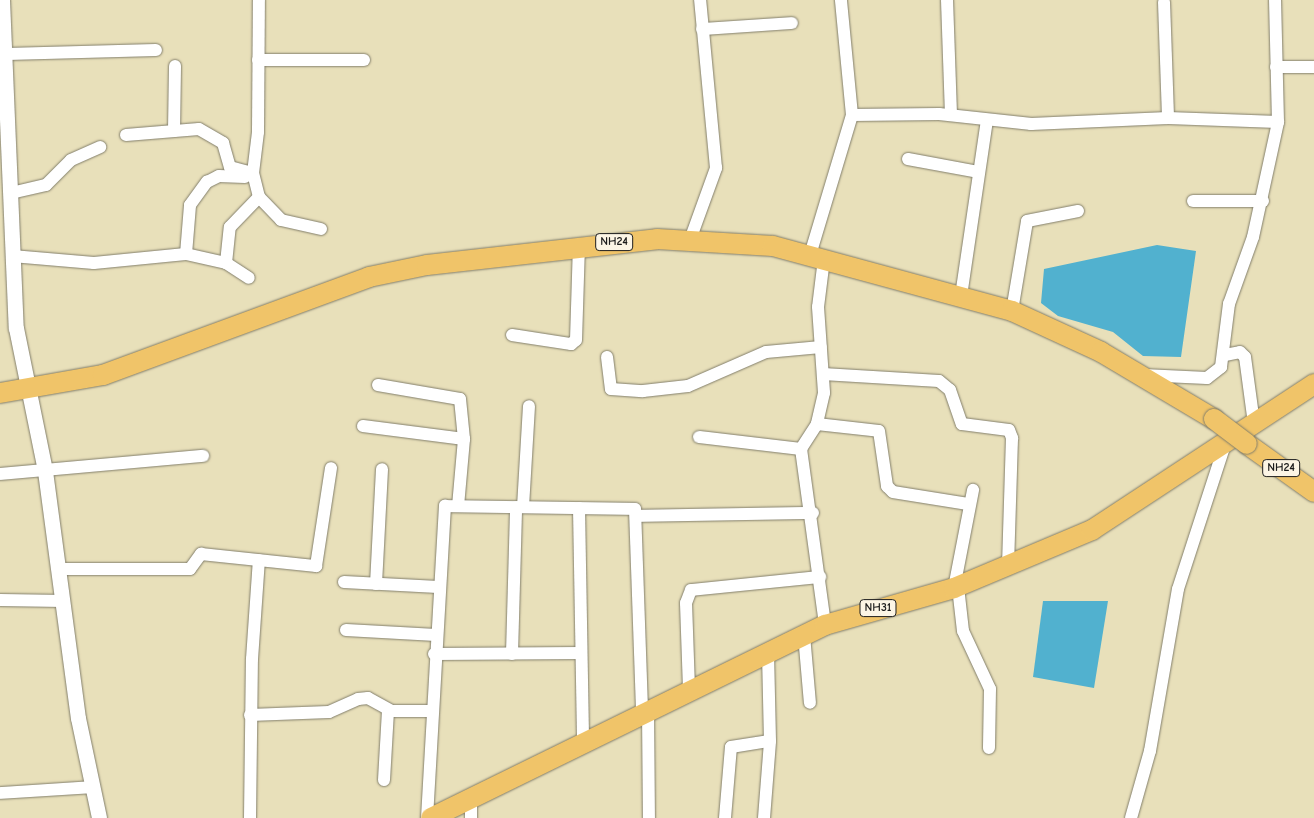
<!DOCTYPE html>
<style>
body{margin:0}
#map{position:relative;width:1314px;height:818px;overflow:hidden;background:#e8e0ba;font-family:"Comic Neue",sans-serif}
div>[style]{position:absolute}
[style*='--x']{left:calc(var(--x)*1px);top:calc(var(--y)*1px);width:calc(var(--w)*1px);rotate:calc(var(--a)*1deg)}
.water>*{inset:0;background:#51b1cf}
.roads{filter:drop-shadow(0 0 1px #827e6b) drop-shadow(0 0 1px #827e6b)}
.minor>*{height:12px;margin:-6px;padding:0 6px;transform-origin:6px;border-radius:6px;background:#fff}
.tertiary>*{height:15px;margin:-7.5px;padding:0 7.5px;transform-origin:7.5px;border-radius:7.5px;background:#fff}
.trunk>*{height:20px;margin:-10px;padding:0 10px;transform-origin:10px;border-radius:10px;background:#f0c469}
.bridges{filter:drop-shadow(0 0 1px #827e6b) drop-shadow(0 0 1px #827e6b)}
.trunk-bridge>*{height:20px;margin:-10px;padding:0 10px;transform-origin:10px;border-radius:10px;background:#f0c469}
span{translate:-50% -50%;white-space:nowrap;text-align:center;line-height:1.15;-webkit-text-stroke:4.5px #fcf5e5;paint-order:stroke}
.shield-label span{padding:1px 4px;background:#fcf5e5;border:1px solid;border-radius:4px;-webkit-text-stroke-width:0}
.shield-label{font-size:12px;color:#1c1c1c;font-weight:700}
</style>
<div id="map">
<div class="water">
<i style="clip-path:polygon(1157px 245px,1196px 251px,1181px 357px,1143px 356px,1113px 332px,1058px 316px,1041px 303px,1044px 269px)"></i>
<i style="clip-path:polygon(1043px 601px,1108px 601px,1094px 688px,1033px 677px)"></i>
</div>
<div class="roads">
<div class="minor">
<i style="--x:947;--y:0;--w:115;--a:88"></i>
<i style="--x:1164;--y:2;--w:116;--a:88"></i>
<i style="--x:702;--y:29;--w:90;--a:-3.8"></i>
<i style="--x:7;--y:54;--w:149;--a:-1.5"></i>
<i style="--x:258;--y:60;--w:106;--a:0"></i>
<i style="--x:1276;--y:67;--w:38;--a:0"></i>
<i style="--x:852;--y:115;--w:87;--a:-0.7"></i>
<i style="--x:939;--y:114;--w:93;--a:6.2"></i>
<i style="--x:1031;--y:124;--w:137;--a:-2.5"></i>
<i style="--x:1168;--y:118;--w:110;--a:2.1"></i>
<i style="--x:174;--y:131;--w:65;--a:-89.1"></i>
<i style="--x:126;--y:135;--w:73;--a:-4.7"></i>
<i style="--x:199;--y:129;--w:28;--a:30"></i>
<i style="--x:223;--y:143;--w:25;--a:74"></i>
<i style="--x:230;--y:167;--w:24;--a:15"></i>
<i style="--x:908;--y:159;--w:71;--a:10.5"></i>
<i style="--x:11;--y:193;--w:36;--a:-13"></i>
<i style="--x:46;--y:185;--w:35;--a:-45"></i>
<i style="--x:71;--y:160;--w:32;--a:-24"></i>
<i style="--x:259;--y:197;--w:32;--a:46"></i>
<i style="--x:281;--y:220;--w:41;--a:12.7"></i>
<i style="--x:1193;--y:201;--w:70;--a:0"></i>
<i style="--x:690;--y:240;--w:77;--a:-70.1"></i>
<i style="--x:716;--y:168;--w:169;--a:-95.4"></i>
<i style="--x:186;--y:254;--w:49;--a:-85.3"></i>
<i style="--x:190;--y:205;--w:29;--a:-54"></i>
<i style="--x:207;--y:182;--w:13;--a:-27"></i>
<i style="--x:219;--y:176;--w:26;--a:2"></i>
<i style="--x:810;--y:255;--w:146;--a:-73.3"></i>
<i style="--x:852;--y:115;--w:116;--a:-95.5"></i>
<i style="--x:12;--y:256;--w:82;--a:4.9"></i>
<i style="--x:94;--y:263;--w:92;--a:-5.6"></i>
<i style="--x:186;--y:254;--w:41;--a:12.7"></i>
<i style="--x:226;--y:263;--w:27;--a:33"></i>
<i style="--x:824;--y:259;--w:48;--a:97.1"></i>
<i style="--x:818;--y:307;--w:86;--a:86"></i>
<i style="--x:824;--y:393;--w:32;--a:103"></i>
<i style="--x:817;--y:424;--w:30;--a:123"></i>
<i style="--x:801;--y:449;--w:178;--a:82.2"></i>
<i style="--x:226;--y:263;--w:36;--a:-84"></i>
<i style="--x:230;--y:227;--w:42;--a:-46"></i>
<i style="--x:259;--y:197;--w:25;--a:-104"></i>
<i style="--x:253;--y:173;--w:41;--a:-83"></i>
<i style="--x:258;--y:132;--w:132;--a:-89.6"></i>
<i style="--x:961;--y:296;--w:178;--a:-81.6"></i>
<i style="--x:1012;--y:311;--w:91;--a:-80.5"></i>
<i style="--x:1027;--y:221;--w:52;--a:-11.1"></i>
<i style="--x:512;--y:335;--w:60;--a:8.7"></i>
<i style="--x:571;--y:344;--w:6;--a:-39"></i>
<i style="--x:576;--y:340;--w:95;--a:-88.2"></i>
<i style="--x:1225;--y:355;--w:15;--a:-11"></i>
<i style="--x:1240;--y:352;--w:7;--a:45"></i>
<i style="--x:1245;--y:357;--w:68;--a:82.3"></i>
<i style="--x:607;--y:357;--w:32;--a:83"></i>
<i style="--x:611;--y:389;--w:32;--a:4"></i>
<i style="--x:643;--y:391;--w:45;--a:-6.3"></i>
<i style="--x:688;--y:386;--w:85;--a:-23.6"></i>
<i style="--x:766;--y:352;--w:55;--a:-5.2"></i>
<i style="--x:823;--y:374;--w:116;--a:3.5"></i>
<i style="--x:939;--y:381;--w:14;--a:39"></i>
<i style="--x:950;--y:390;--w:36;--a:71"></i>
<i style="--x:962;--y:424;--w:47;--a:7.3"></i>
<i style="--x:1009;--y:430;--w:9;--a:69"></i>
<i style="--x:1012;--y:438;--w:130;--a:91.8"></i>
<i style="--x:1143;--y:375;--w:64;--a:2.7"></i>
<i style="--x:1207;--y:378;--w:18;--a:-38"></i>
<i style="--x:1221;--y:367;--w:64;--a:-82.8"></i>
<i style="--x:1229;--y:304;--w:71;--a:-70.3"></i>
<i style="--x:1253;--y:237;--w:118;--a:-77.7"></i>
<i style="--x:1278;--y:122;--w:122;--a:-91.4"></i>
<i style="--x:378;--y:385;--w:83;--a:9.7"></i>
<i style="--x:460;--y:399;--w:40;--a:84.3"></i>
<i style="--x:817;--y:424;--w:62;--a:6.4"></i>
<i style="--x:879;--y:431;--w:56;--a:81.7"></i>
<i style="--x:887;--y:486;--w:8;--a:45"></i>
<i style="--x:893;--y:492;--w:76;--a:9.1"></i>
<i style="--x:363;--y:426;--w:102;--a:7.3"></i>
<i style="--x:464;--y:439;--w:67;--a:95.1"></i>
<i style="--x:699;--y:437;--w:103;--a:6.7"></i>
<i style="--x:0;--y:474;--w:204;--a:-5.1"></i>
<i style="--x:523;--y:507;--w:101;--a:-86.6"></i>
<i style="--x:579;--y:508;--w:235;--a:89"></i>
<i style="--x:636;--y:516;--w:177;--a:-1"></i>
<i style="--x:60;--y:569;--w:130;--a:0"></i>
<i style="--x:190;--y:569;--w:19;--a:-54"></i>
<i style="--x:201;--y:554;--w:116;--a:6"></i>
<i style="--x:316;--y:566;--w:99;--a:-81.3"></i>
<i style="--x:344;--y:582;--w:94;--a:3"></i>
<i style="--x:376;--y:584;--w:115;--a:-87"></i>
<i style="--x:958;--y:587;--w:44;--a:83.5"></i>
<i style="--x:963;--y:631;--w:64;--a:65"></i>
<i style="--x:990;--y:689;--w:59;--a:91"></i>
<i style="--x:954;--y:588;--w:100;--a:-79"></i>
<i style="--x:0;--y:600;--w:64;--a:0.9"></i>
<i style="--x:346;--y:630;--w:90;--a:3.2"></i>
<i style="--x:804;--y:635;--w:68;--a:85"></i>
<i style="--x:434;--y:654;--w:147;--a:-0.4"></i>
<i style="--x:512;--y:654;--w:147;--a:-88.4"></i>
<i style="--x:689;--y:689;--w:86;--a:-92"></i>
<i style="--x:686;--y:603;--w:14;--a:-69"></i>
<i style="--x:691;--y:590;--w:130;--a:-5.8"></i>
<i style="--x:648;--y:710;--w:108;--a:89.5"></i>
<i style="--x:250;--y:715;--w:79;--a:-2.2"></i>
<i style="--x:329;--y:712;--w:32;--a:-24"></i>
<i style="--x:358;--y:699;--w:10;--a:-6"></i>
<i style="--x:368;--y:698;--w:25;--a:29"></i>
<i style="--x:384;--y:780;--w:69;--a:-86.7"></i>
<i style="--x:388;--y:711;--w:44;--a:0"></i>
<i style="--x:0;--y:793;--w:92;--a:-3.7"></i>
<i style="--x:471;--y:799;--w:19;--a:90"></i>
<i style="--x:250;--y:818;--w:159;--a:-89.3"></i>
<i style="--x:252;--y:659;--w:99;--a:-86"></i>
<i style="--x:427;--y:818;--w:313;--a:-86.7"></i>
<i style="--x:445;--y:506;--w:190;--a:0.9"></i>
<i style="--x:635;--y:509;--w:204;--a:88"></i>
<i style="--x:725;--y:818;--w:71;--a:-85.2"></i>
<i style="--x:731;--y:747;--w:39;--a:-9"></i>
<i style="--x:764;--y:818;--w:77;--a:-85.5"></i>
<i style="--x:770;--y:741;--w:90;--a:-91.3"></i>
<i style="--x:1131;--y:818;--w:70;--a:-74.2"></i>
<i style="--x:1150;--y:751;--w:164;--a:-80.2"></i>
<i style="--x:1178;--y:589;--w:152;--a:-72"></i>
</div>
<div class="tertiary">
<i style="--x:2;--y:0;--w:328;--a:87.6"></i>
<i style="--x:16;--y:328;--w:146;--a:78.5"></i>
<i style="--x:45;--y:471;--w:249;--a:82.4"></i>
<i style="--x:78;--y:718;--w:102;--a:78.1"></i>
</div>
<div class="trunk">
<i style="--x:0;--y:393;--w:105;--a:-9.9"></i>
<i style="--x:103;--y:375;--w:283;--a:-20.2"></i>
<i style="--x:369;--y:277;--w:59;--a:-11.7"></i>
<i style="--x:427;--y:265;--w:231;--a:-6.4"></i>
<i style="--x:657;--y:239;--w:116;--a:3.5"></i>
<i style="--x:773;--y:246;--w:248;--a:15.2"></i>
<i style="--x:1012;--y:311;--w:98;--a:24.7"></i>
<i style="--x:1101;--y:352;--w:131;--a:30.7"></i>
<i style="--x:1247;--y:444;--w:82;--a:35.6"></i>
<i style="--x:431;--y:818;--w:439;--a:-26.1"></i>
<i style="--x:825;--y:625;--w:134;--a:-16"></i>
<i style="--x:954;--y:588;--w:150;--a:-22.8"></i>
<i style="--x:1092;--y:530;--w:266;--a:-33.3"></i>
</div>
</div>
<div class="bridges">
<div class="trunk-bridge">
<i style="--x:1214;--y:419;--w:41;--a:37.1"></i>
</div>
</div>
<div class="shield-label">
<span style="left:614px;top:242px">NH24</span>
<span style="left:1281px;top:468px">NH24</span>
<span style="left:878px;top:608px">NH31</span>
</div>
</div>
